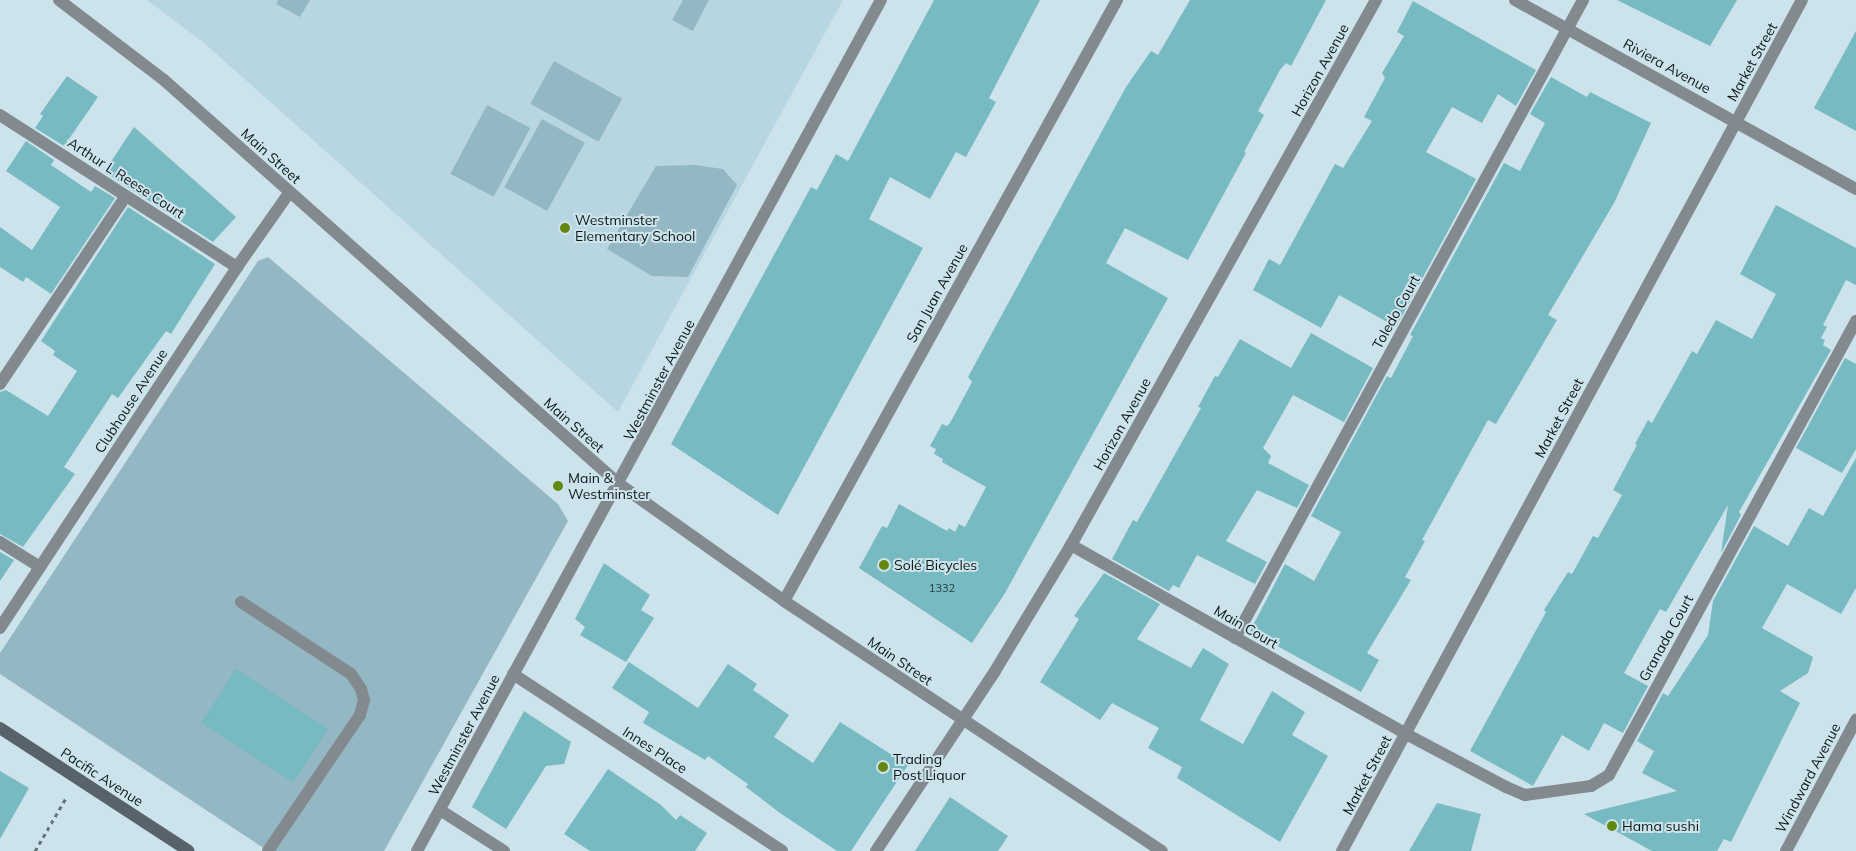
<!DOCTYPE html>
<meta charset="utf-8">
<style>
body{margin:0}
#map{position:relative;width:1856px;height:851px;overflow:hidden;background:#cce3ec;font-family:Mulish,sans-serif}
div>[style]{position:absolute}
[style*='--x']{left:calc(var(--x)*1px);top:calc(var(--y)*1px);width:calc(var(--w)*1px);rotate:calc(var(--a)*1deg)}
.built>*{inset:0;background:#b8d6e2}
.green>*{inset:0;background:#94b7c4;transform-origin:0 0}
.building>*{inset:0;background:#78bac1;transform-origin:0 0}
.path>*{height:3px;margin-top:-1.5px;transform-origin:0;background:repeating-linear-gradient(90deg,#65747a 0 4px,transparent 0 8px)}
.service>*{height:12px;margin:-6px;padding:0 6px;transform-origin:6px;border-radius:6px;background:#828a90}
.minor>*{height:12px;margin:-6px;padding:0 6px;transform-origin:6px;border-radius:6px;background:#828a90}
.tertiary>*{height:12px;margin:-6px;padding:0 6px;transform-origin:6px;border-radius:6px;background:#828a90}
.secondary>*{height:12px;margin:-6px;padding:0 6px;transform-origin:6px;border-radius:6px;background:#57626a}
.dots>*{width:14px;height:14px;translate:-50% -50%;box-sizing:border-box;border:2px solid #cce3ec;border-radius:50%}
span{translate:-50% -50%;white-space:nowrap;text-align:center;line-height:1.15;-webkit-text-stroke:4px #cce3ec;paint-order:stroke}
.number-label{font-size:11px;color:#283f43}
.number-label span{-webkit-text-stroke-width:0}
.street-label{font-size:14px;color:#0e1619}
.poi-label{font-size:14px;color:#0e1619}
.left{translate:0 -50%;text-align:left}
</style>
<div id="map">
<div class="built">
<i style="clip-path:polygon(147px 0,843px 0,618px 412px,204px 43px)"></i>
</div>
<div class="green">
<i style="clip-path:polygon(278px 0,310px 0,300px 17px,276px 4px)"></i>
<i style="clip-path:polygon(683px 0,709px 0,693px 31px,672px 20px)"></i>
<i style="left:554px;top:61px;width:78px;height:49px;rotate:29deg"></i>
<i style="left:487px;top:105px;width:49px;height:78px;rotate:28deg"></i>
<i style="left:542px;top:119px;width:49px;height:78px;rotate:29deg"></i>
<i style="clip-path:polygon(695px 165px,723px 169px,737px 185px,688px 277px,652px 276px,607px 249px,656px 166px)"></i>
<i style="clip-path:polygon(268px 257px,558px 504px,568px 521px,384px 851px,268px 851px,0 674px,0 653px,258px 261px)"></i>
</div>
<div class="building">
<i style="clip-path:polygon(934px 0,1040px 0,989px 98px,996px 102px,966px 157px,956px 152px,930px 199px,890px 177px,869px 219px,923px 248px,778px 515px,671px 444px,811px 187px,817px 190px,836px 154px,848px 161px)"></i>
<i style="clip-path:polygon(1190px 0,1326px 0,1291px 66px,1286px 63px,1280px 70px,1258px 111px,1264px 115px,1244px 152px,1246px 153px,1188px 260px,1125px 228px,1106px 263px,1168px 298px,1005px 593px,972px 643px,859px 568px,882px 526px,887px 528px,899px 504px,947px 531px,949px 528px,955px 532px,959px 524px,965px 527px,986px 487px,942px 462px,943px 459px,934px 454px,936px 449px,930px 446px,942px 424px,947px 426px,950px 423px,972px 382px,968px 377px,1126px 87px,1151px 51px,1158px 55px)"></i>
<i style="clip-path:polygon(1617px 0,1737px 0,1710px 46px)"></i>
<i style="clip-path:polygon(1413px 1px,1536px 70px,1516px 106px,1498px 94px,1482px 123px,1452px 107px,1426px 152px,1476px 179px,1396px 327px,1339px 295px,1321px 328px,1253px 290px,1269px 259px,1280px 265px,1335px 164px,1343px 168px,1372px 121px,1364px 117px,1385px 78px,1382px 73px,1404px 36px,1397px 32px)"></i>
<i style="clip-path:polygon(1856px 31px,1856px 131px,1814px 108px)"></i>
<i style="clip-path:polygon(67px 76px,98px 97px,64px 146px,35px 128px,43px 116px,40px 114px)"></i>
<i style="clip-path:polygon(1551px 77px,1587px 97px,1590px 92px,1651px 123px,1614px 203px,1548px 315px,1557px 320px,1496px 424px,1488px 420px,1422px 540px,1425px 541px,1405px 577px,1411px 580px,1367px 653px,1379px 660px,1361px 692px,1250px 631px,1285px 564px,1314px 581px,1341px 532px,1311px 516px,1387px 376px,1391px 378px,1413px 336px,1410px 335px,1504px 163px,1520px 171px,1545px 123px,1530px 114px)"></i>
<i style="clip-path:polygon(134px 127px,236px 217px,213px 242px,104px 172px)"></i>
<i style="clip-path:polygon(26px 141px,54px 160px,51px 165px,91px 192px,95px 186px,115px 198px,51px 294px,26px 277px,23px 282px,0 267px,0 227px,32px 250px,60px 207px,6px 171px)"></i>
<i style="clip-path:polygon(1776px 205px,1856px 248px,1856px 285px,1846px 280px,1823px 325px,1827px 327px,1821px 338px,1825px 340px,1823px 345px,1831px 350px,1739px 512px,1741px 515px,1721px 553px,1728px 505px,1666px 612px,1660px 609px,1624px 673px,1648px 686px,1623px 733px,1604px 723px,1589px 751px,1562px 735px,1533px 786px,1470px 751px,1546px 612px,1544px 610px,1568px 572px,1572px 574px,1593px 536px,1598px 538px,1622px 495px,1613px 490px,1637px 445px,1635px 444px,1648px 420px,1652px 423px,1692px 351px,1697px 354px,1716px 320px,1752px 339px,1776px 294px,1740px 274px)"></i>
<i style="clip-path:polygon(128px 207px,215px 264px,171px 334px,166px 331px,118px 398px,112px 394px,64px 467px,75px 474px,23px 547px,0 534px,0 392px,6px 390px,48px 416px,77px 371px,53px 355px,55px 351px,41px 341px)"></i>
<i style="clip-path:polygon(1311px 333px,1373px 368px,1344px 422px,1293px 395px,1263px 448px,1271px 456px,1268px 463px,1309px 485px,1297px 508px,1257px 490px,1226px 541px,1267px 562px,1255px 584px,1197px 555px,1179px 588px,1173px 585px,1169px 591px,1112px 559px,1133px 520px,1137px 522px,1201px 408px,1198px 407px,1215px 376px,1218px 377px,1240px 339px,1291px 368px)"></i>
<i style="clip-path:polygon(1845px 358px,1856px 364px,1856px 449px,1842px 473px,1796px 448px)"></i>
<i style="clip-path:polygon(1856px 458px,1856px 588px,1841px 614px,1787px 584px,1762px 628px,1813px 657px,1808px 673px,1780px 691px,1800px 703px,1731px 842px,1724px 839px,1717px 851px,1652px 851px,1584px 814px,1677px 791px,1642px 773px,1654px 751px,1637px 741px,1663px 693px,1668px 696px,1708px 635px,1713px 601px,1754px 526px,1788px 546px,1809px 508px,1823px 516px)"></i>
<i style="clip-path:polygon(0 552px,14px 560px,0 581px)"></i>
<i style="clip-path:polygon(604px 563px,650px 595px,641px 610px,654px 618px,626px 662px,580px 635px,585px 627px,575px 619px)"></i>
<i style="clip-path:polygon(1104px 573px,1160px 604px,1137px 639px,1191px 668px,1203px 648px,1229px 664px,1200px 720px,1243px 744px,1272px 691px,1305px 712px,1292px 735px,1328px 756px,1280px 842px,1177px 778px,1182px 767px,1148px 748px,1159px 728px,1112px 703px,1100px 720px,1040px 682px,1079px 619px,1074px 616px)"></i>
<i style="clip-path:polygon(629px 662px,698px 708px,728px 664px,757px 684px,753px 690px,789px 715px,774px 737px,813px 763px,840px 722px,908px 765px,851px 851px,837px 851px,780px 813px,746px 787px,748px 784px,708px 756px,705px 760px,643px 723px,649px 712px,612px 688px)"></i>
<i style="left:236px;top:669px;width:110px;height:64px;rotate:33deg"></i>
<i style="clip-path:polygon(524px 711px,571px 742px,564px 764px,546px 766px,506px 829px,472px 807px)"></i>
<i style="clip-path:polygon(608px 769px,661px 805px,676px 820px,680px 815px,707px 833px,695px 851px,590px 851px,564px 834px)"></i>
<i style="clip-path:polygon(0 771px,29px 788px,0 839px)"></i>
<i style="clip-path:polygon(950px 797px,1008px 836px,998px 851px,915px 851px)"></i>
<i style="clip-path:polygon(1437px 803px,1481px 814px,1471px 851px,1409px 851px)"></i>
</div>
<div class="path">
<i style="--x:35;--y:851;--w:61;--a:-59.7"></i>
</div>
<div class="service">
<i style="--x:0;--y:115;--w:282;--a:32.7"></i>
<i style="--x:0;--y:384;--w:226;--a:-56.2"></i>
<i style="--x:0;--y:542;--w:47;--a:32"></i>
<i style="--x:1071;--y:545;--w:385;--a:29.4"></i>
<i style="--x:1406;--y:734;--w:113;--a:27.9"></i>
<i style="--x:1506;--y:787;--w:21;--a:23"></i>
<i style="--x:1525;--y:795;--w:67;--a:-7.8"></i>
<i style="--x:1591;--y:786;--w:21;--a:-31"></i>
<i style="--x:1609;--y:775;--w:517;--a:-61.45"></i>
<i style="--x:241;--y:602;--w:131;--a:33.2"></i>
<i style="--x:351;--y:674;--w:18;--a:56"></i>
<i style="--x:361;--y:689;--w:11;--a:75"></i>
<i style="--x:364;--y:700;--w:16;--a:105"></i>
<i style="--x:360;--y:715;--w:164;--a:124.1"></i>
<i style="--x:1235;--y:638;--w:727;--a:-61.39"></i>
<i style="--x:440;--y:810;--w:76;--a:32.6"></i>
</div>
<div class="minor">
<i style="--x:1515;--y:0;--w:390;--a:29"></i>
<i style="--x:784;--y:601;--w:687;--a:-61.01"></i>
<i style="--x:0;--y:628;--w:432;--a:-56.7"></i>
<i style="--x:237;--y:267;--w:90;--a:-54.9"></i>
<i style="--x:513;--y:674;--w:322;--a:33.3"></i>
<i style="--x:417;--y:851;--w:969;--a:-61.4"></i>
<i style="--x:876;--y:851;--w:216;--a:-56.5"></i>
<i style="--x:995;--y:671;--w:147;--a:-58.9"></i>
<i style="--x:1071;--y:545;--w:625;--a:-60.77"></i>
<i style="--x:1342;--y:851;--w:967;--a:-61.61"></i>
<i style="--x:1786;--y:851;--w:149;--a:-61.9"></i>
</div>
<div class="tertiary">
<i style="--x:59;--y:0;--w:132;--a:37.3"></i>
<i style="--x:164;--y:80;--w:608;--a:41.6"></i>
<i style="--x:619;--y:484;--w:202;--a:35.3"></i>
<i style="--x:784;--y:601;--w:453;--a:33.5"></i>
</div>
<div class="secondary">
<i style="--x:0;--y:728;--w:225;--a:33.1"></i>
</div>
<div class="dots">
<i style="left:565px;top:228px;background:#638810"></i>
<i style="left:558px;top:486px;background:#638810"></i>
<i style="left:884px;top:565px;background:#638810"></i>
<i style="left:883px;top:767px;background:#638810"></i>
<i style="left:1612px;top:826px;background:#638810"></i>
</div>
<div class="number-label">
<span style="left:942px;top:588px">1332</span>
</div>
<div class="street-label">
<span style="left:1752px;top:62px;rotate:-61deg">Market Street</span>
<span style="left:1667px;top:66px;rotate:29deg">Riviera Avenue</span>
<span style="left:1320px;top:70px;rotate:-61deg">Horizon Avenue</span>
<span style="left:271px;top:156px;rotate:42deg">Main Street</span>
<span style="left:126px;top:178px;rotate:33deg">Arthur L Reese Court</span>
<span style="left:937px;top:293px;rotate:-61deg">San Juan Avenue</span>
<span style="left:1396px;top:312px;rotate:-61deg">Toledo Court</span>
<span style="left:659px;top:380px;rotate:-62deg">Westminster Avenue</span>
<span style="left:131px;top:401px;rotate:-57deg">Clubhouse Avenue</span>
<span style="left:1559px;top:418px;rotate:-62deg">Market Street</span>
<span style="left:1122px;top:424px;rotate:-61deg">Horizon Avenue</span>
<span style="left:574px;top:425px;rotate:41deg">Main Street</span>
<span style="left:1246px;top:627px;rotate:30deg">Main Court</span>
<span style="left:1666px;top:638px;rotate:-61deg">Granada Court</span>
<span style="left:900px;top:661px;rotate:34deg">Main Street</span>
<span style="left:464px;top:735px;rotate:-62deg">Westminster Avenue</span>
<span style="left:655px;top:750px;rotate:33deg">Innes Place</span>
<span style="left:1367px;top:775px;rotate:-62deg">Market Street</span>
<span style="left:102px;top:777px;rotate:33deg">Pacific Avenue</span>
<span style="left:1808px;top:778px;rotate:-62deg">Windward Avenue</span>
</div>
<div class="poi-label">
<span class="left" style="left:575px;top:228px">Westminster<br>Elementary School</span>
<span class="left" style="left:568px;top:486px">Main &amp;<br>Westminster</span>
<span class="left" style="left:894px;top:565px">Solé Bicycles</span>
<span class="left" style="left:893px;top:767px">Trading<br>Post Liquor</span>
<span class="left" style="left:1622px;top:826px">Hama sushi</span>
</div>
</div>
